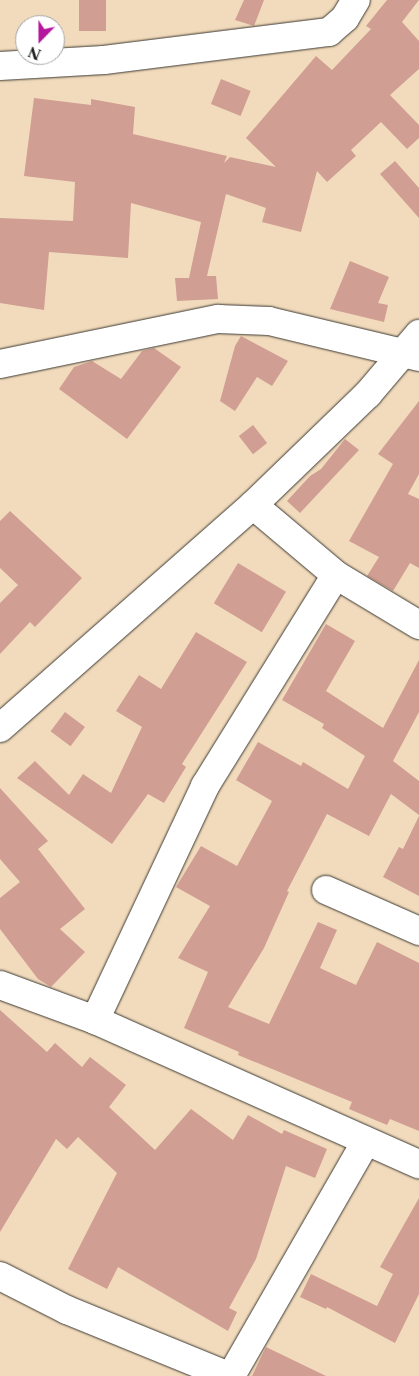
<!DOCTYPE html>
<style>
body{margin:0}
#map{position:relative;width:419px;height:1376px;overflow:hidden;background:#f2dbbc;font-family:"Libre Caslon Text",serif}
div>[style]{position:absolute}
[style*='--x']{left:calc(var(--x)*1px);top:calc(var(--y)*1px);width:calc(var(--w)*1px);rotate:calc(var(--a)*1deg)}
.building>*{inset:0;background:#d09e93;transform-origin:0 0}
.roads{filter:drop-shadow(0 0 1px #3c3934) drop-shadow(0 0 1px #3c3934)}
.minor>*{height:28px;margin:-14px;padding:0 14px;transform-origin:14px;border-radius:14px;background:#fff}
span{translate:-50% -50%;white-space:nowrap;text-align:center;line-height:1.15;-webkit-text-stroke:4.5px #fff;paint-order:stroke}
.north{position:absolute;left:15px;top:15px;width:50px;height:50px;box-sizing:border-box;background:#fff;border:1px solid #a4a4a4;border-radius:50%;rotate:202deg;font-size:14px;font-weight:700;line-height:20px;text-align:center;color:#1c1c1c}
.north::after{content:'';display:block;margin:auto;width:18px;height:22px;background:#b5179e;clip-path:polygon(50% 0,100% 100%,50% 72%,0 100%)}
</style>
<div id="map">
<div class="building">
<i style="left:79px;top:0;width:27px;height:31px"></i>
<i style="clip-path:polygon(244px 0,264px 0,254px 26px,235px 20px)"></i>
<i style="clip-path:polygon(387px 0,419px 0,402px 22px,419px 41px,419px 69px,390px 95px,419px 125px,419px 138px,407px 149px,381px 122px,351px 150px,356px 156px,327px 182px,317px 171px,301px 232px,262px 222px,266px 208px,226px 194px,207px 276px,216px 276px,218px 299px,177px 301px,175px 278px,189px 278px,201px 222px,131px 203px,128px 258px,49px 252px,44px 310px,0 303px,0 218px,73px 221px,75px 182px,24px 176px,34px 98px,91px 105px,91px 99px,135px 107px,133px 134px,227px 156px,224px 163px,230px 157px,276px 167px,246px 138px,316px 56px,332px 70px,371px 29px,366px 26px)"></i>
<i style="left:221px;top:79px;width:32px;height:27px;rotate:22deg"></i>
<i style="clip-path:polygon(395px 161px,419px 188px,419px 218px,380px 174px)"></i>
<i style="clip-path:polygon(350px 261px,389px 277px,378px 303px,388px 305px,384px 322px,330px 309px)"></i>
<i style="clip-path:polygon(241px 336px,288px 361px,272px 386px,257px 377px,235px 411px,220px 401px,235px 346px)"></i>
<i style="clip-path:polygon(154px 348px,181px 367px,127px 439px,59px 389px,74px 367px,92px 361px,121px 379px,142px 351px)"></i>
<i style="clip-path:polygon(419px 401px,419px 474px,408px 494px,419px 499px,419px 568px,410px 563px,393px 591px,367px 576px,379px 557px,349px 541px,393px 464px,378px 454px)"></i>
<i style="left:253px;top:425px;width:23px;height:18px;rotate:52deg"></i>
<i style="clip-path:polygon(345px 439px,359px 450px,300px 513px,287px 501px,310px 476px,321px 469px)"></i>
<i style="clip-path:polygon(10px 511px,82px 578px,35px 627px,30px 622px,0 654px,0 603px,18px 585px,0 568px,0 521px)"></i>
<i style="left:238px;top:563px;width:56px;height:47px;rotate:31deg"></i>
<i style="clip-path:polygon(326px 624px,355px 641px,326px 691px,383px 728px,419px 660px,419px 712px,393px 761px,419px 781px,419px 815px,391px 794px,369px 836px,327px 814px,287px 891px,289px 892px,264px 948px,228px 1007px,269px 1024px,318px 922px,337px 930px,320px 968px,356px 985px,377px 942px,419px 963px,419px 1131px,390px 1119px,387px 1125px,349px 1109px,352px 1102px,238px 1055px,239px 1052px,184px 1028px,208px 972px,178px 958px,210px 906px,176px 887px,201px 846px,237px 866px,272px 801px,236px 780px,258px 742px,301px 766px,303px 762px,348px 789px,365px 756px,322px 728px,324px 724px,282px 700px)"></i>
<i style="clip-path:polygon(196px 632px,247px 662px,182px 764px,186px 767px,164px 803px,148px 794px,112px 844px,17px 778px,35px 761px,69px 795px,83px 774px,111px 793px,142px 727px,116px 711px,139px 675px,161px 689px)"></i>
<i style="left:65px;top:712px;width:25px;height:24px;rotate:37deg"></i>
<i style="clip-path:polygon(0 788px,48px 841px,38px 849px,85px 909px,60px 929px,85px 952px,51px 987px,38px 979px,0 929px,0 898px,20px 882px,0 859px)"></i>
<i style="clip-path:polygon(419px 816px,419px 896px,383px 877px,399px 847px,403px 849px)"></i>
<i style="clip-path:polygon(0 1010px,47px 1052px,55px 1043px,82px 1067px,90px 1057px,126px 1085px,109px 1107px,155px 1150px,191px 1109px,233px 1140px,248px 1115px,282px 1134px,284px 1130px,327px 1149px,315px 1178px,286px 1166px,256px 1259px,229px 1308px,237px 1312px,228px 1331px,118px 1267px,107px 1289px,68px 1269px,117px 1173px,78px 1137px,67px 1149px,56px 1139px,0 1232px)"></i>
<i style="clip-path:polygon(419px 1198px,419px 1294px,395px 1343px,327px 1307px,326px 1309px,300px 1297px,311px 1274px,377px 1306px,393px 1274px,380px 1267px)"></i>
<i style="clip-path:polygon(266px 1347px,326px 1376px,252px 1376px)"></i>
</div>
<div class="roads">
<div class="minor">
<i style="--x:0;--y:66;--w:104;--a:-3.3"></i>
<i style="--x:104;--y:60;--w:227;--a:-7.1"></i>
<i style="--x:329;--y:32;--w:21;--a:-41"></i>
<i style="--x:345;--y:18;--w:21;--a:-59"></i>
<i style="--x:0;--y:364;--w:223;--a:-11.7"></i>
<i style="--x:218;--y:319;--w:51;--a:2.2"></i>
<i style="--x:269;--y:321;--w:154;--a:13.5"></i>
<i style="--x:253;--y:505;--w:109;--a:40.1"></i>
<i style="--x:336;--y:575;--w:97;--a:31.1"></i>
<i style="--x:0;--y:728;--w:337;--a:-41.4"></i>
<i style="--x:253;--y:505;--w:160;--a:-44"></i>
<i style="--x:368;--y:394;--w:79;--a:-49.6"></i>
<i style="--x:326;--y:890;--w:102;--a:23.8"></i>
<i style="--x:0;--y:985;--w:101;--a:20.2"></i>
<i style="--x:95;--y:1020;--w:355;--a:24"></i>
<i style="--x:95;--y:1020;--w:259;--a:-64.8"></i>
<i style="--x:205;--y:786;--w:248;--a:-58.2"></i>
<i style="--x:0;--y:1276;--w:75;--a:26.9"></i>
<i style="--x:67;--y:1310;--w:175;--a:22.2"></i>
<i style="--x:231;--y:1376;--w:271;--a:-60.1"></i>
</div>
</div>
<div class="north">N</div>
</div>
